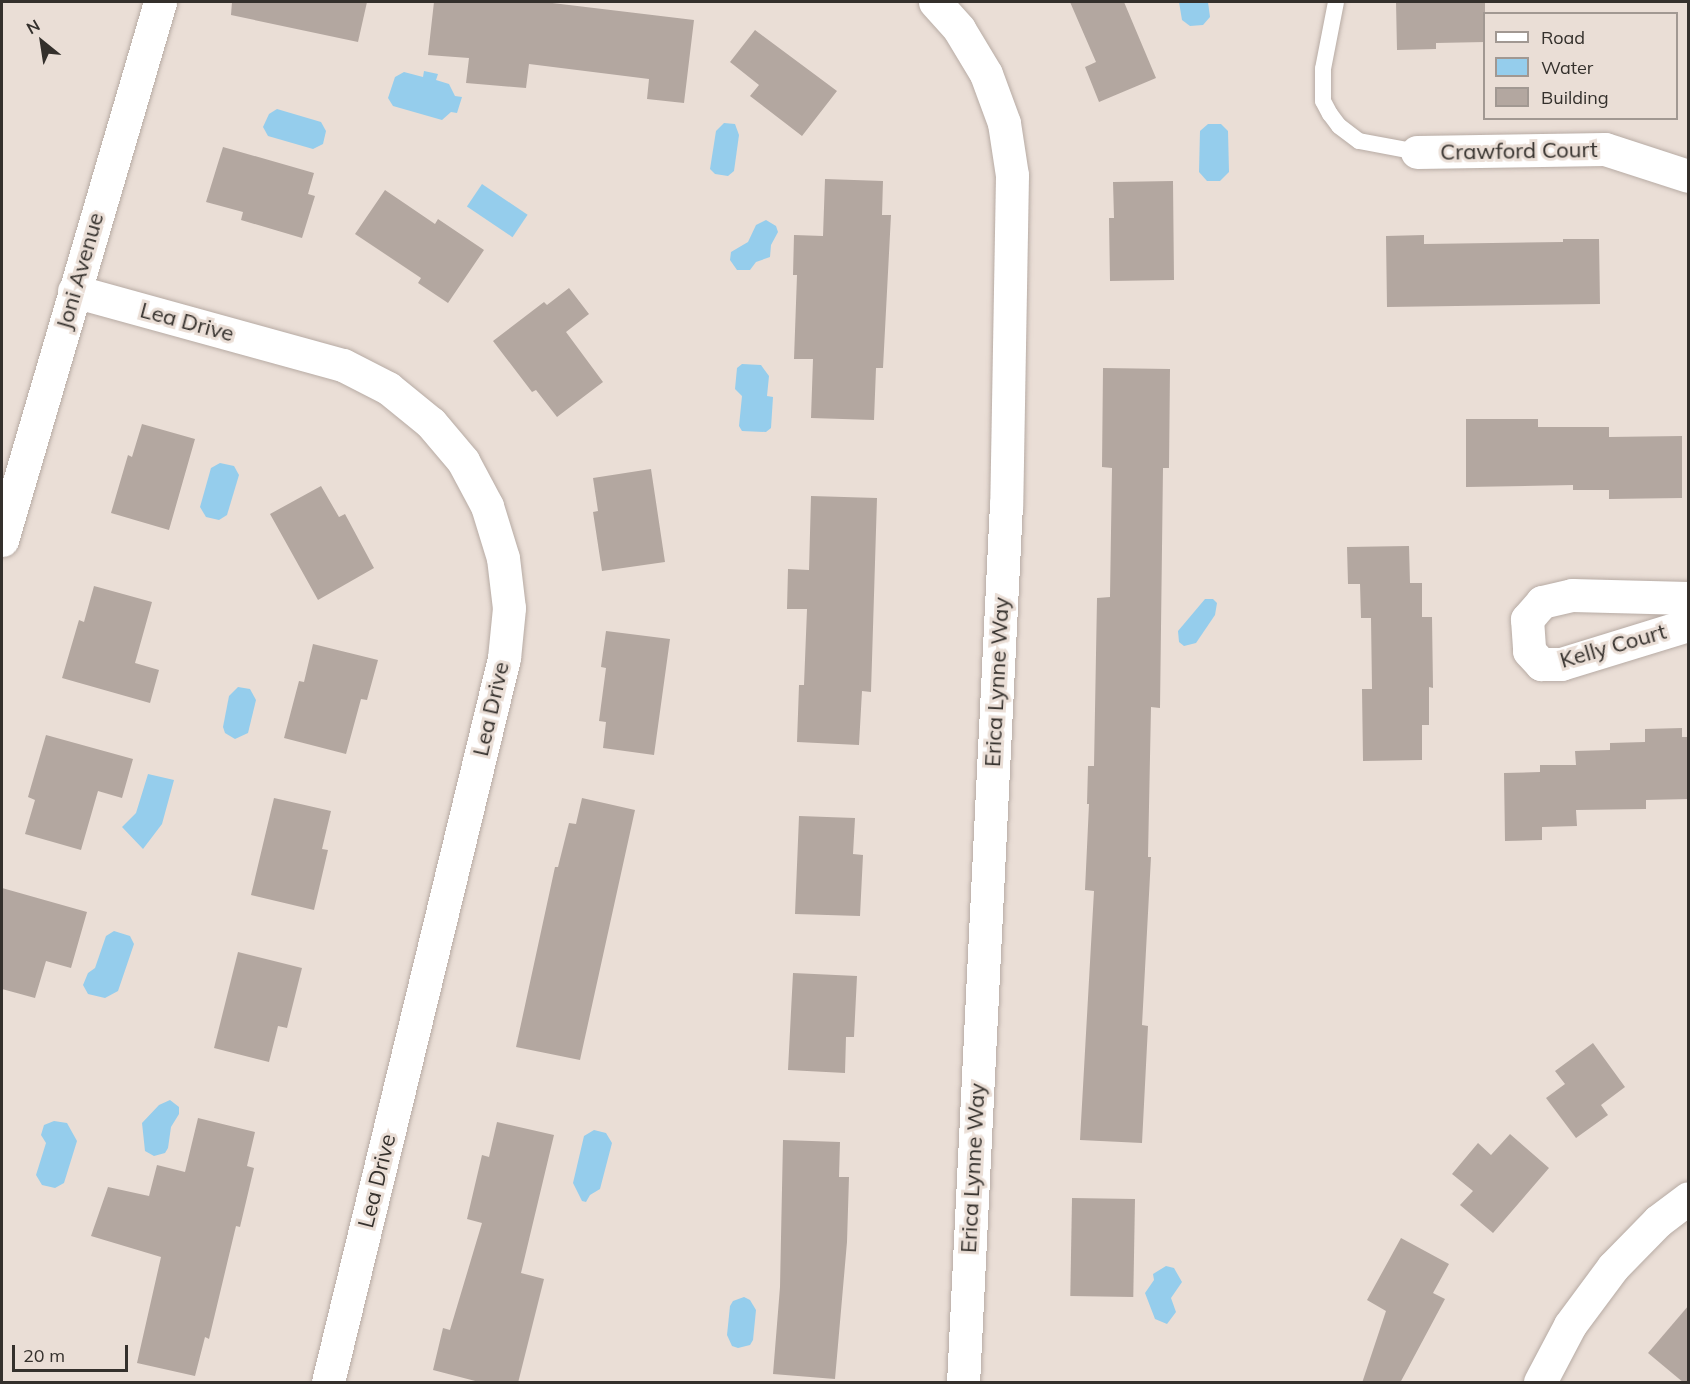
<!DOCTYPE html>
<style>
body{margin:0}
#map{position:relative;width:1690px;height:1384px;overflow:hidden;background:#eaded6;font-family:Mulish,sans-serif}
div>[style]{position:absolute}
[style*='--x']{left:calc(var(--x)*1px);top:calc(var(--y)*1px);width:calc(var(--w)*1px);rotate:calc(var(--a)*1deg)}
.water>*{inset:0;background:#95cdec;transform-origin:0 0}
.building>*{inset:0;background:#b3a7a0;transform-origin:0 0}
.roads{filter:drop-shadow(0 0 2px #b7aba4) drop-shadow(0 0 2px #b7aba4)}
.lane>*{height:16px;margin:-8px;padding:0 8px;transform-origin:8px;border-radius:8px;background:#fff}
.street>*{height:33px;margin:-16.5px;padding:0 16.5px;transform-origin:16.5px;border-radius:16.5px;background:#fff}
span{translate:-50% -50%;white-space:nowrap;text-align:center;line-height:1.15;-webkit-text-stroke:6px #eaded6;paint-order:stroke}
.street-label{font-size:22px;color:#34302c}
.frame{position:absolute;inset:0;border:3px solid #34302c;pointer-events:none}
.legend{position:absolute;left:1483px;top:12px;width:195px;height:108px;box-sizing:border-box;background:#eaded6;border:2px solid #a19892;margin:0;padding:8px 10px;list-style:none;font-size:18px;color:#34302c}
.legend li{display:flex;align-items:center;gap:12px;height:30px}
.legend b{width:30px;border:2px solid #a19892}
.north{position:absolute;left:12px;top:12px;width:60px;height:60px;-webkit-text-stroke:4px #eaded6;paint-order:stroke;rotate:330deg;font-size:16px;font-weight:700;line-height:24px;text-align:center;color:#34302c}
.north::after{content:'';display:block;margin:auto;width:21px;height:27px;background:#34302c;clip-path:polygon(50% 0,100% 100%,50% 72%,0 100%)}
.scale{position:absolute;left:12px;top:1345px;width:116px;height:27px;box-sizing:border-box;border:3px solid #34302c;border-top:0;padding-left:8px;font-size:18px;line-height:21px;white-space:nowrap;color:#34302c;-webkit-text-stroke:4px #eaded6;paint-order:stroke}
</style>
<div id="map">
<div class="water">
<i style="clip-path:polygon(1179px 2px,1208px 2px,1210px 17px,1203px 25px,1190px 26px,1182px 20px)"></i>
<i style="clip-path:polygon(424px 71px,438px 74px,436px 80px,449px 84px,455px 96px,462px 97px,457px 113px,451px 112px,442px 120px,393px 106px,388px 98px,395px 77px,404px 72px,423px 77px)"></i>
<i style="clip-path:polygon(277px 109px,321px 122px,326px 131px,323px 144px,313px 149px,268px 136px,263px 127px,269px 114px)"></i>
<i style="clip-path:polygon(724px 123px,735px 124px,739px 135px,734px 171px,728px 176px,715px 174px,710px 169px,716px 131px)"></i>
<i style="clip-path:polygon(1208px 124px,1221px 124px,1228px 131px,1229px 172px,1220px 181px,1207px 181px,1199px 172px,1200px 131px)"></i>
<i style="left:482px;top:184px;width:55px;height:27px;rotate:34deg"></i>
<i style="clip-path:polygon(766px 220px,776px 226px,778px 232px,771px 245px,770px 257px,756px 262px,750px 270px,737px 270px,730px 260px,731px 252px,748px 242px,756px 225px)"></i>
<i style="clip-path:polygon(742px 364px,761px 365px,769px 376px,767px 396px,773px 397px,771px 428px,766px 432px,742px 431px,739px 426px,742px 396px,735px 389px,737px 368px)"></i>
<i style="clip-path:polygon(220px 463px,234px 466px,239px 475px,227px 515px,219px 520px,206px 517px,200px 507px,211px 468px)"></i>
<i style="clip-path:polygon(1205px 599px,1213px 599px,1217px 603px,1215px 615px,1196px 643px,1184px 646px,1179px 642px,1178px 631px)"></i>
<i style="clip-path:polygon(238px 687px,250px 689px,256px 700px,248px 733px,235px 739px,225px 733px,223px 727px,229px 696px)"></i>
<i style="clip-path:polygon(148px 774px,174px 780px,162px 824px,143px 849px,122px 827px,136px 813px)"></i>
<i style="clip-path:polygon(114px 931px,130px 936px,134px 944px,118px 991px,105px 998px,88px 994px,83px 985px,88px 973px,95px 968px,106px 936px)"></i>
<i style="clip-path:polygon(170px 1100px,179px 1107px,179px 1114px,171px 1127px,168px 1148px,165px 1153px,154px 1156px,145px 1151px,142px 1123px,159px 1105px)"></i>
<i style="clip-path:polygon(54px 1121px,67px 1123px,77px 1141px,64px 1183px,55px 1188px,42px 1185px,36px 1175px,46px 1143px,41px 1135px,44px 1125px)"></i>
<i style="clip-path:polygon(594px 1130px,606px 1133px,612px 1143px,600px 1189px,590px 1195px,586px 1202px,582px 1201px,573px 1183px,584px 1136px)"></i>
<i style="clip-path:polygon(1166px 1266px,1174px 1268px,1182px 1282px,1171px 1298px,1176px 1312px,1167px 1324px,1155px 1319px,1145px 1293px,1154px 1280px,1153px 1274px)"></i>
<i style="clip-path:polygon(744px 1297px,750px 1300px,756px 1310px,753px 1340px,750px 1345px,738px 1348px,732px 1346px,727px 1335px,730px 1306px,733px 1301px)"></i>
</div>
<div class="building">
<i style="clip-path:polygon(232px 2px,367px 2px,358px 42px,231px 15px)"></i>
<i style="clip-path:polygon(434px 2px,544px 2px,694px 20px,684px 103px,647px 99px,649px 79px,529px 64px,526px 88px,466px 83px,469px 58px,428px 55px)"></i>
<i style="clip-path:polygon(1070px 2px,1124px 2px,1156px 78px,1099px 102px,1085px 67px,1096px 62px)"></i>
<i style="clip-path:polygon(1396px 2px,1485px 2px,1485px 42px,1436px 43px,1436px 49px,1397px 50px)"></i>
<i style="clip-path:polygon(755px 30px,837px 91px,802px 136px,750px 96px,759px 85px,730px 62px)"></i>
<i style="clip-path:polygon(223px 147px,314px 173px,308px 194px,315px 196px,302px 238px,241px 220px,243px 212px,206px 202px)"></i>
<i style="clip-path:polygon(825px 179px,883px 181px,882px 215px,891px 215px,883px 368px,876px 368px,874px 420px,811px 418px,813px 359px,794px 359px,797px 275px,793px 275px,794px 235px,823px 236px)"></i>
<i style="clip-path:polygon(1173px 181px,1174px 280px,1110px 281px,1109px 218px,1114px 218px,1113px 182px)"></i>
<i style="clip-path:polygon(385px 190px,435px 224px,438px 219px,484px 250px,448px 303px,418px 283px,421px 278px,355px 234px)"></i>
<i style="clip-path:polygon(1424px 235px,1424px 244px,1563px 242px,1563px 239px,1599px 239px,1600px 304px,1387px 307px,1386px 236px)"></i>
<i style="clip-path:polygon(569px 288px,589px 314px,566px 332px,603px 382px,557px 417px,536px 390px,532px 392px,493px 341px,544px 302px,547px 305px)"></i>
<i style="clip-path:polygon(1103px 368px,1170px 369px,1169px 468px,1163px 468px,1160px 708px,1151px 707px,1148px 857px,1151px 857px,1142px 1025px,1148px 1026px,1142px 1143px,1080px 1140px,1094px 891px,1085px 890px,1089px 804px,1087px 804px,1088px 766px,1094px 766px,1097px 598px,1110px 597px,1112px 468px,1102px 467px)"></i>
<i style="clip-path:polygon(1466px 419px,1538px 419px,1538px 427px,1609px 427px,1609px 437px,1682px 436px,1682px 498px,1609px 499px,1609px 490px,1573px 490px,1573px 485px,1466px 487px)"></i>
<i style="clip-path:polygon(142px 424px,195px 439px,169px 530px,111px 513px,128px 455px,132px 457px)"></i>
<i style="clip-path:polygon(651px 469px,665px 562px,602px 571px,593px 512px,598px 511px,593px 478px)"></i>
<i style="clip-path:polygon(321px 486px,339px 517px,345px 514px,374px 568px,318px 600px,270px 514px)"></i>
<i style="clip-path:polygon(811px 496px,877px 498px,871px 692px,862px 691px,859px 745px,797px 742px,799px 685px,804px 685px,807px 609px,787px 609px,788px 569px,809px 570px)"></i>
<i style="clip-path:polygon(1409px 546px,1410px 583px,1422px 583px,1422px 617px,1432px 617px,1433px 688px,1429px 687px,1429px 725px,1422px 725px,1422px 760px,1363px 761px,1362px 689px,1372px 689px,1371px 618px,1361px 618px,1360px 584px,1348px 584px,1347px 547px)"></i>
<i style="clip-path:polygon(94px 586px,152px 602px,135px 663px,159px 670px,150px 703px,62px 678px,79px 620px,84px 622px)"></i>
<i style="clip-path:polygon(606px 631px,670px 639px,654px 755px,603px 748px,606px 722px,599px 721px,606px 668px,601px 667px)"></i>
<i style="clip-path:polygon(313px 644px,378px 660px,367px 700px,361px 699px,346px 754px,284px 738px,299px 681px,304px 682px)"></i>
<i style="clip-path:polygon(1682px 728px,1682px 737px,1689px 737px,1689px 799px,1646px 800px,1646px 809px,1576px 810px,1577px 826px,1542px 827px,1542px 840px,1505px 841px,1504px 773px,1540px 772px,1540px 765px,1576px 765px,1575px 751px,1610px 750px,1610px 743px,1645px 742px,1645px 729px)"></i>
<i style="clip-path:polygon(46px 735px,133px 759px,122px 798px,98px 791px,81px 850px,25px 834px,35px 800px,28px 797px)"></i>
<i style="clip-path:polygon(274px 798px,331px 811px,322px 849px,328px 850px,314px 910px,251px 895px)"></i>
<i style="clip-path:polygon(582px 798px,635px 810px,580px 1060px,516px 1047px,555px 867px,558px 867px,569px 823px,576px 824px)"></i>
<i style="clip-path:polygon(799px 816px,855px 818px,853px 854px,863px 855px,860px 916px,795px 914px)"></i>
<i style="clip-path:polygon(2px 888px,87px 912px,71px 968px,46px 961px,35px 998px,2px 989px)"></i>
<i style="clip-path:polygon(238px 952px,302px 968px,287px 1028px,278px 1026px,269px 1062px,214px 1048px)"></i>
<i style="clip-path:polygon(793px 973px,857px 976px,854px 1037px,846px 1037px,845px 1073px,788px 1070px)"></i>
<i style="clip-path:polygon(1593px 1043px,1625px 1087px,1601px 1105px,1608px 1115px,1576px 1138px,1546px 1098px,1565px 1084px,1555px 1071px)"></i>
<i style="clip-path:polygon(198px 1118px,255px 1132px,247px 1166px,254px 1168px,240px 1227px,236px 1226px,209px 1339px,205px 1337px,195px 1376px,137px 1363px,161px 1257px,91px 1236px,108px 1187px,149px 1196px,157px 1165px,185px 1172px)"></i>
<i style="clip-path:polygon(497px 1122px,554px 1135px,521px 1273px,544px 1279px,518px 1383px,483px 1383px,433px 1370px,443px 1328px,450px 1330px,482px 1223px,467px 1219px,482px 1155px,489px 1157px)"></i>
<i style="clip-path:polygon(1510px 1134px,1549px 1168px,1493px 1233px,1460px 1205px,1473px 1191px,1452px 1174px,1478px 1143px,1491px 1155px)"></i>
<i style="clip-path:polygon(783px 1140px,840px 1142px,839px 1177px,849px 1177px,847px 1242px,835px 1379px,773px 1374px,780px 1287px)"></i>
<i style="left:1072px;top:1198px;width:63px;height:98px;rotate:1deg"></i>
<i style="clip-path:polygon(1401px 1238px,1449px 1264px,1433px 1293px,1445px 1299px,1400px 1383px,1362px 1383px,1386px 1311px,1367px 1300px)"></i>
<i style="clip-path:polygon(1689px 1305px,1689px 1383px,1684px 1383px,1648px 1353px)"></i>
</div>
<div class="roads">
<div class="lane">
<i style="--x:1336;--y:2;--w:68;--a:101"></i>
<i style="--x:1323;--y:69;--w:32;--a:90"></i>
<i style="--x:1323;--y:101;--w:15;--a:62"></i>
<i style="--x:1330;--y:114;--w:15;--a:53"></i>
<i style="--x:1339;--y:126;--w:25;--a:37"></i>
<i style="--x:1359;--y:141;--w:59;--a:10.7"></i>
</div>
<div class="street">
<i style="--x:935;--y:2;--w:36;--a:48"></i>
<i style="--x:959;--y:29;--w:52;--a:59"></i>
<i style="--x:986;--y:74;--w:52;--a:69.8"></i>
<i style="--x:1004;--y:123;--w:53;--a:81.3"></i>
<i style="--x:1012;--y:175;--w:329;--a:91"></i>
<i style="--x:1006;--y:504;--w:879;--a:92.8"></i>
<i style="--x:1417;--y:152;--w:188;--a:-0.9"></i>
<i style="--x:1605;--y:149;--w:87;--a:18"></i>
<i style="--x:74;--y:291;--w:279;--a:15.4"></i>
<i style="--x:343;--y:365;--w:51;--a:27.1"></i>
<i style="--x:388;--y:388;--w:55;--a:39.1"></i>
<i style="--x:431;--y:423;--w:50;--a:49.9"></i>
<i style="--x:463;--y:461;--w:51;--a:61.9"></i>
<i style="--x:487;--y:506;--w:54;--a:72.9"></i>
<i style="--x:503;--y:558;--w:50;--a:83.2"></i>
<i style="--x:509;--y:608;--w:50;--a:95.7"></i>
<i style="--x:504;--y:658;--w:745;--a:103.66"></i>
<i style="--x:2;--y:540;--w:561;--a:-73.63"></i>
<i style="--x:1688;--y:598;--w:116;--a:-178.5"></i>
<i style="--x:1572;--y:595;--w:31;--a:167"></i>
<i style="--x:1542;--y:602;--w:23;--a:131"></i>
<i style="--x:1527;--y:619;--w:32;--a:86"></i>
<i style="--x:1529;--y:651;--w:18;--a:47"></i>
<i style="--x:1541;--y:664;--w:20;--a:0"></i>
<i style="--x:1561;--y:664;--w:133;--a:-17.1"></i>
<i style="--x:1540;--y:1382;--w:64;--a:-62.2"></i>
<i style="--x:1570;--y:1325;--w:72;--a:-53.4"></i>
<i style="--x:1613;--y:1267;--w:64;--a:-45.6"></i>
<i style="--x:1658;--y:1221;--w:38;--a:-37"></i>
</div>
</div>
<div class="street-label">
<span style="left:1519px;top:151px;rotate:-1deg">Crawford Court</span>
<span style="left:80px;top:271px;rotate:-74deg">Joni Avenue</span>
<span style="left:187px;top:322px;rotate:15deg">Lea Drive</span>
<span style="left:1613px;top:646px;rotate:-16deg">Kelly Court</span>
<span style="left:997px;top:682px;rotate:-87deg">Erica Lynne Way</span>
<span style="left:491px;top:709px;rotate:-77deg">Lea Drive</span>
<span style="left:973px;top:1168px;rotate:-87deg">Erica Lynne Way</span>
<span style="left:377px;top:1181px;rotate:-76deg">Lea Drive</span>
</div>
<div class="frame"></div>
<ul class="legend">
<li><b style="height:8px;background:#fff"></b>Road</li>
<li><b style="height:16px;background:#95cdec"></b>Water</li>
<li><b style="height:16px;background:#b3a7a0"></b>Building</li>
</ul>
<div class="north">N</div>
<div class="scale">20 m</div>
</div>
